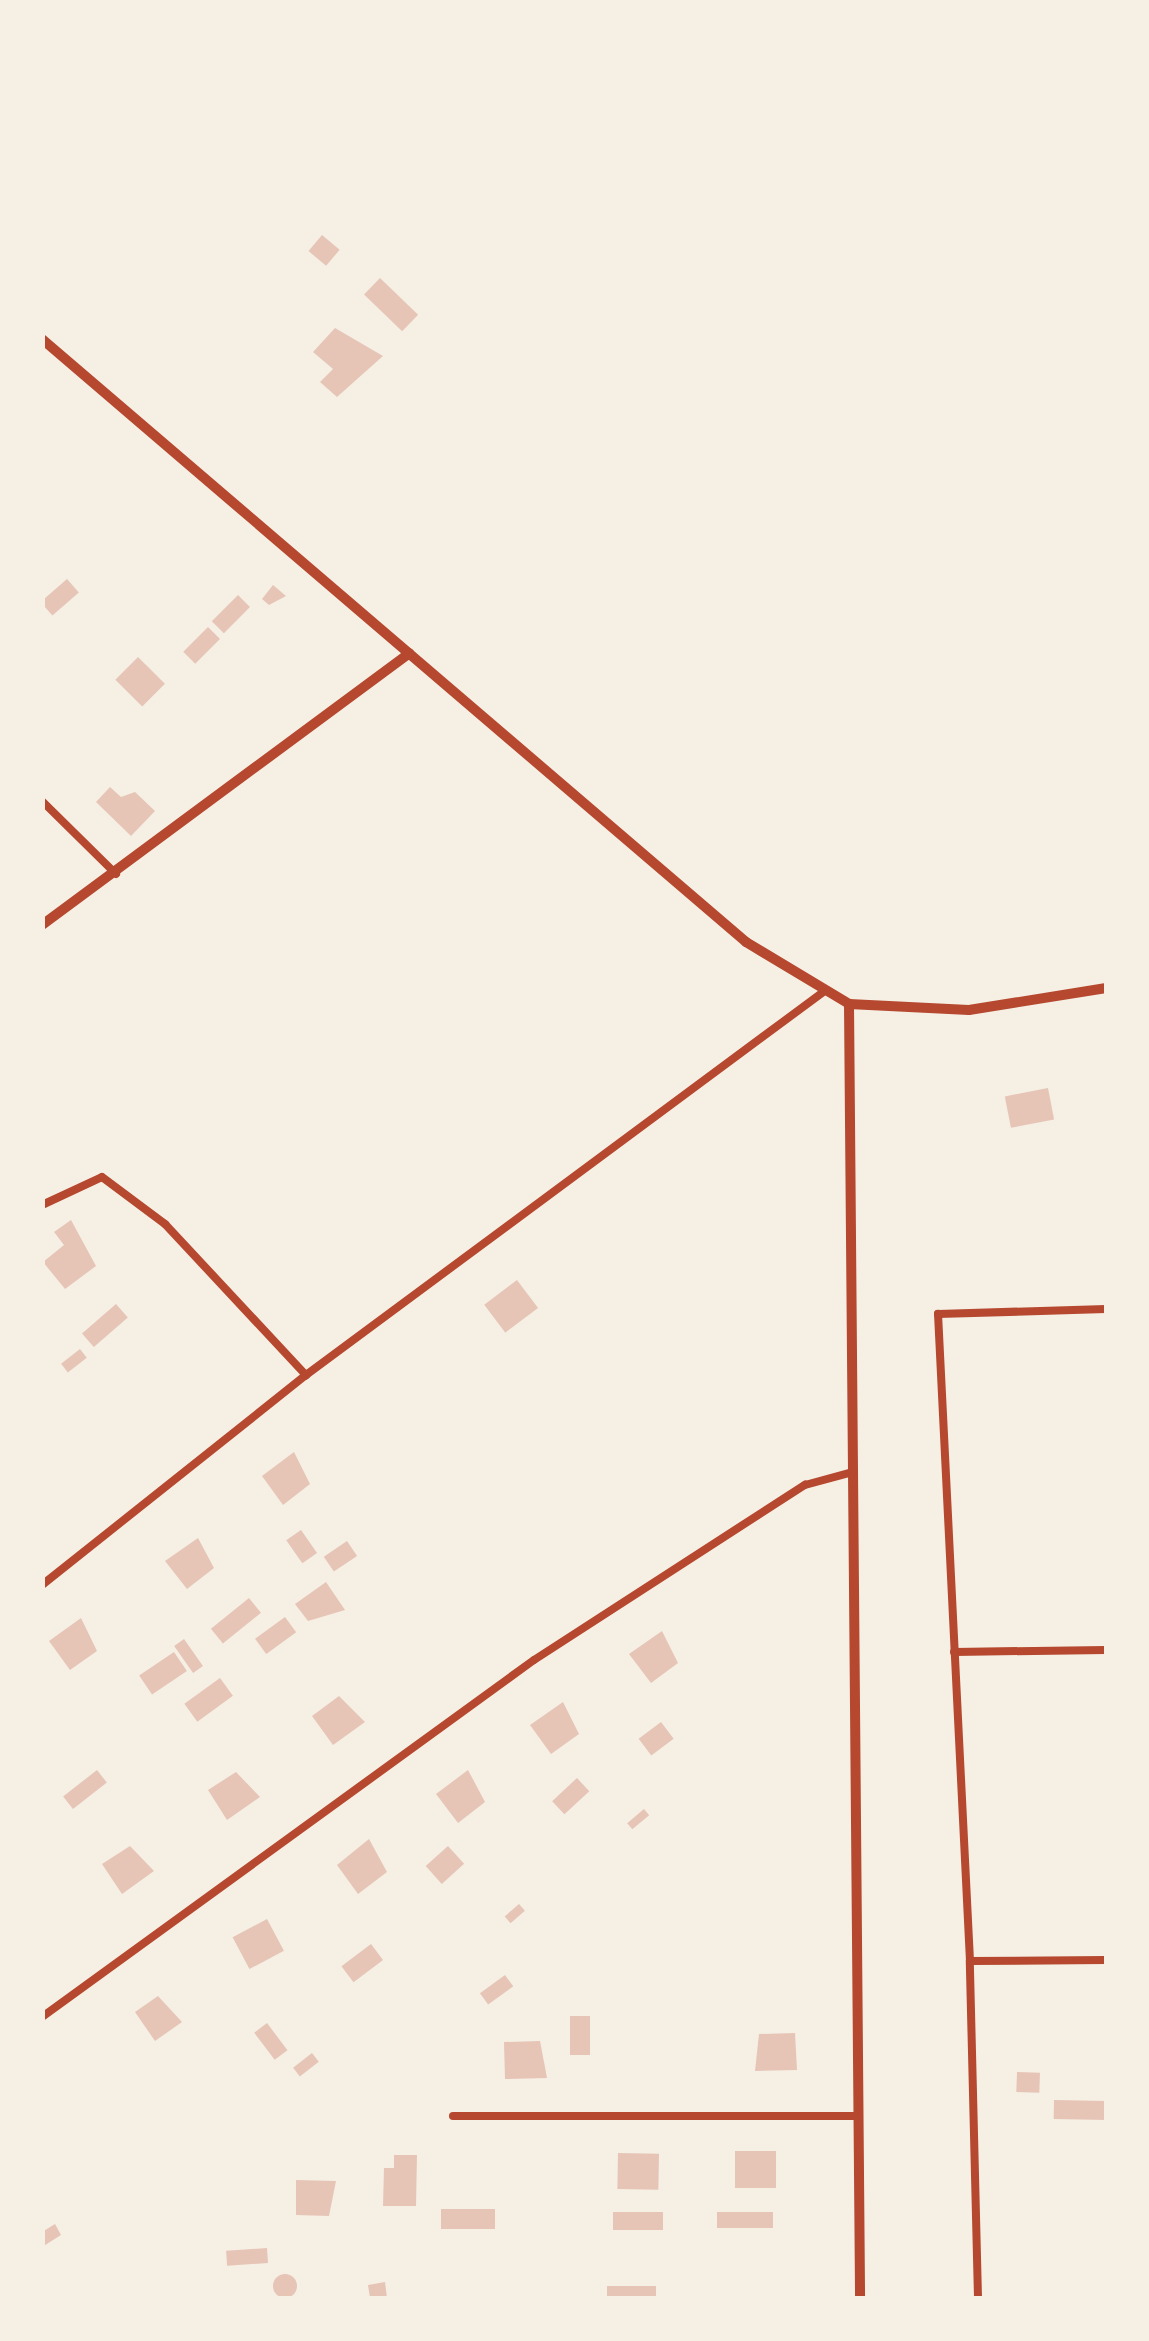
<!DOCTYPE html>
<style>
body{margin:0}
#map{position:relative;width:1149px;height:2341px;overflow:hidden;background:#f6efe4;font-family:"Fira Sans Condensed",sans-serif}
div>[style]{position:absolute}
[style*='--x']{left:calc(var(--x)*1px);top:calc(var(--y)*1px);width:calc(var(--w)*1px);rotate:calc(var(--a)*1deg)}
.building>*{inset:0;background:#e6c5b7;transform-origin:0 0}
.round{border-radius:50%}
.service>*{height:8px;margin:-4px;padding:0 4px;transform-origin:4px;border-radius:4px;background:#b5482f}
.minor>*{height:10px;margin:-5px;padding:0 5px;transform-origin:5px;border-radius:5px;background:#b5482f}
span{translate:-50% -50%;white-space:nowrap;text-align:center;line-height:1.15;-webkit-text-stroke:8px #f6efe4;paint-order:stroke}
.frame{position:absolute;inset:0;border:45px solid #f6efe4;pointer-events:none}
</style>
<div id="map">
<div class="building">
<i style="left:322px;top:235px;width:23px;height:21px;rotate:40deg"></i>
<i style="left:380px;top:278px;width:53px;height:23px;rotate:44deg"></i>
<i style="clip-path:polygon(335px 328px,383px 356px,337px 397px,320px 382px,333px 369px,313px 352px)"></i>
<i style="left:67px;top:579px;width:18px;height:35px;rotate:49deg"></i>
<i style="clip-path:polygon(273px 585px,286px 596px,269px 605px,262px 599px)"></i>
<i style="left:238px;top:595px;width:17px;height:37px;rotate:45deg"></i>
<i style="left:208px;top:627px;width:17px;height:35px;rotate:45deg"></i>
<i style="left:138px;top:657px;width:38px;height:32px;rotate:45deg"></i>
<i style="clip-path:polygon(110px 787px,121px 797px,135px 792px,155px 811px,131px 836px,96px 802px)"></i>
<i style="left:1048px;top:1088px;width:32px;height:44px;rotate:79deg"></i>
<i style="clip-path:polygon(71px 1220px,96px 1266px,65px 1289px,43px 1262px,64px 1245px,54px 1232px)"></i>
<i style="left:517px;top:1280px;width:35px;height:41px;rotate:53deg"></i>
<i style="left:116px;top:1304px;width:18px;height:45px;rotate:49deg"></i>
<i style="left:80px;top:1349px;width:11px;height:24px;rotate:52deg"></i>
<i style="clip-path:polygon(294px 1452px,310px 1484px,283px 1505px,262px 1476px)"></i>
<i style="left:301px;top:1530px;width:28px;height:18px;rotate:55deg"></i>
<i style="clip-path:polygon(198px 1538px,214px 1568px,187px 1589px,165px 1561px)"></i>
<i style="left:347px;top:1541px;width:18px;height:28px;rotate:56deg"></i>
<i style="clip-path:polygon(326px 1582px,345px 1610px,308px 1621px,295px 1604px)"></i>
<i style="left:249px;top:1598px;width:19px;height:49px;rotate:51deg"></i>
<i style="left:285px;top:1617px;width:19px;height:37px;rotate:54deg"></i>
<i style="clip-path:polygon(81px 1618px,97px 1651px,70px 1670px,49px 1641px)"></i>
<i style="clip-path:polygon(662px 1631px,678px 1663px,651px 1683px,629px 1654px)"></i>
<i style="left:184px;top:1639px;width:33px;height:12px;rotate:55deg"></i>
<i style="left:174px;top:1652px;width:23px;height:42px;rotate:56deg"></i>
<i style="left:220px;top:1678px;width:22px;height:44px;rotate:54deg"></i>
<i style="clip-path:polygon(339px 1696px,365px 1722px,333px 1745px,312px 1716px)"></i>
<i style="clip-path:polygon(563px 1702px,579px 1734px,551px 1754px,530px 1725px)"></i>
<i style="left:661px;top:1722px;width:21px;height:28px;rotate:53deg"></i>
<i style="left:97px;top:1770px;width:16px;height:43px;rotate:52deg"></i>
<i style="clip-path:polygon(468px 1770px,485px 1802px,458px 1823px,436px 1794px)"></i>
<i style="clip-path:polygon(236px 1772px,260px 1797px,227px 1820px,208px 1790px)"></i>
<i style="left:577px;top:1778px;width:18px;height:34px;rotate:47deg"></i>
<i style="left:644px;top:1809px;width:8px;height:22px;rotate:50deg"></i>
<i style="clip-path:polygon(369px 1839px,387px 1872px,358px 1894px,337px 1865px)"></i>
<i style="clip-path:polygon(130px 1846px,154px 1871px,122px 1894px,102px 1864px)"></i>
<i style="left:448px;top:1846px;width:24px;height:30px;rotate:48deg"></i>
<i style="left:519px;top:1904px;width:9px;height:19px;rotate:49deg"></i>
<i style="left:267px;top:1919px;width:36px;height:39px;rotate:62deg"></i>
<i style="left:371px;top:1944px;width:20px;height:37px;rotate:53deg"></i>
<i style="left:505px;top:1975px;width:14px;height:31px;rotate:54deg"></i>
<i style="clip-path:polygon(158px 1996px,182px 2022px,155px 2041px,135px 2012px)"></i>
<i style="left:570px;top:2016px;width:20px;height:39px"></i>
<i style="left:267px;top:2023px;width:34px;height:16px;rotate:53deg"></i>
<i style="clip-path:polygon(795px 2033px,797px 2070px,755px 2071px,759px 2034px)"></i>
<i style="clip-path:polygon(540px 2041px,547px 2078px,505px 2079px,504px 2042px)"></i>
<i style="left:312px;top:2053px;width:11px;height:24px;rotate:52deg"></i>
<i style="left:1017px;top:2072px;width:23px;height:20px;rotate:2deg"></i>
<i style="left:1054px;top:2100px;width:52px;height:19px;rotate:1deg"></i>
<i style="left:735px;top:2151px;width:41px;height:37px"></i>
<i style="left:618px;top:2153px;width:41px;height:36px;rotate:1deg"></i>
<i style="clip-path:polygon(394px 2155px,417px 2155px,416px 2206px,383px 2206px,384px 2168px,394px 2168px)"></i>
<i style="clip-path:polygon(296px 2180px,336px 2181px,329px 2216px,296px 2215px)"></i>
<i style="left:441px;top:2209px;width:54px;height:20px"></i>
<i style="left:613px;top:2212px;width:50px;height:18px"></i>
<i style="left:717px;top:2212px;width:56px;height:16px"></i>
<i style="clip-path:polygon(55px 2224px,61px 2235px,42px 2247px,42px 2232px)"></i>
<i style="left:267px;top:2248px;width:15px;height:41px;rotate:86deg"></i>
<i class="round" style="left:273px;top:2274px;width:24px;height:24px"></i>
<i style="clip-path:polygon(385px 2282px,387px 2298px,370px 2298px,368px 2285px)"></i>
<i style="left:607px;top:2286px;width:49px;height:12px"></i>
</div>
<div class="service">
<i style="--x:42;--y:801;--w:104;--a:44.6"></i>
<i style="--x:42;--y:1205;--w:66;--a:-25"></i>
<i style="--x:102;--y:1177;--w:79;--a:36.7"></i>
<i style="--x:165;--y:1224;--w:207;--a:47"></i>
<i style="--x:42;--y:1585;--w:337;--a:-38.5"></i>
<i style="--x:306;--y:1375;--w:647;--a:-36.52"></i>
<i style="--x:954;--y:1652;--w:152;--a:-0.8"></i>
<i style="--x:970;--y:1961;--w:648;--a:-92.83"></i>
<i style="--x:938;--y:1314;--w:168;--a:-1.7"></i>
<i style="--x:42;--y:2017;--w:608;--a:-35.97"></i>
<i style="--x:534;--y:1660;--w:323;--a:-32.9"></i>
<i style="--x:805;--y:1485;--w:50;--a:-15.2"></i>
<i style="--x:453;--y:2116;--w:405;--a:0"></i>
<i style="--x:978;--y:2298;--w:337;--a:-91.4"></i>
<i style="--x:970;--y:1961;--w:136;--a:-0.4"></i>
</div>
<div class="minor">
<i style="--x:42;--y:339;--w:927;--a:40.58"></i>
<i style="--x:746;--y:942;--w:120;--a:31"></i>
<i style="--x:849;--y:1004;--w:120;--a:2.9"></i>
<i style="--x:969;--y:1010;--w:139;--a:-9.1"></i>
<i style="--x:42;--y:925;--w:457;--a:-36.5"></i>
<i style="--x:849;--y:1004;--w:1294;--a:89.51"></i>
</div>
<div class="frame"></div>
</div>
